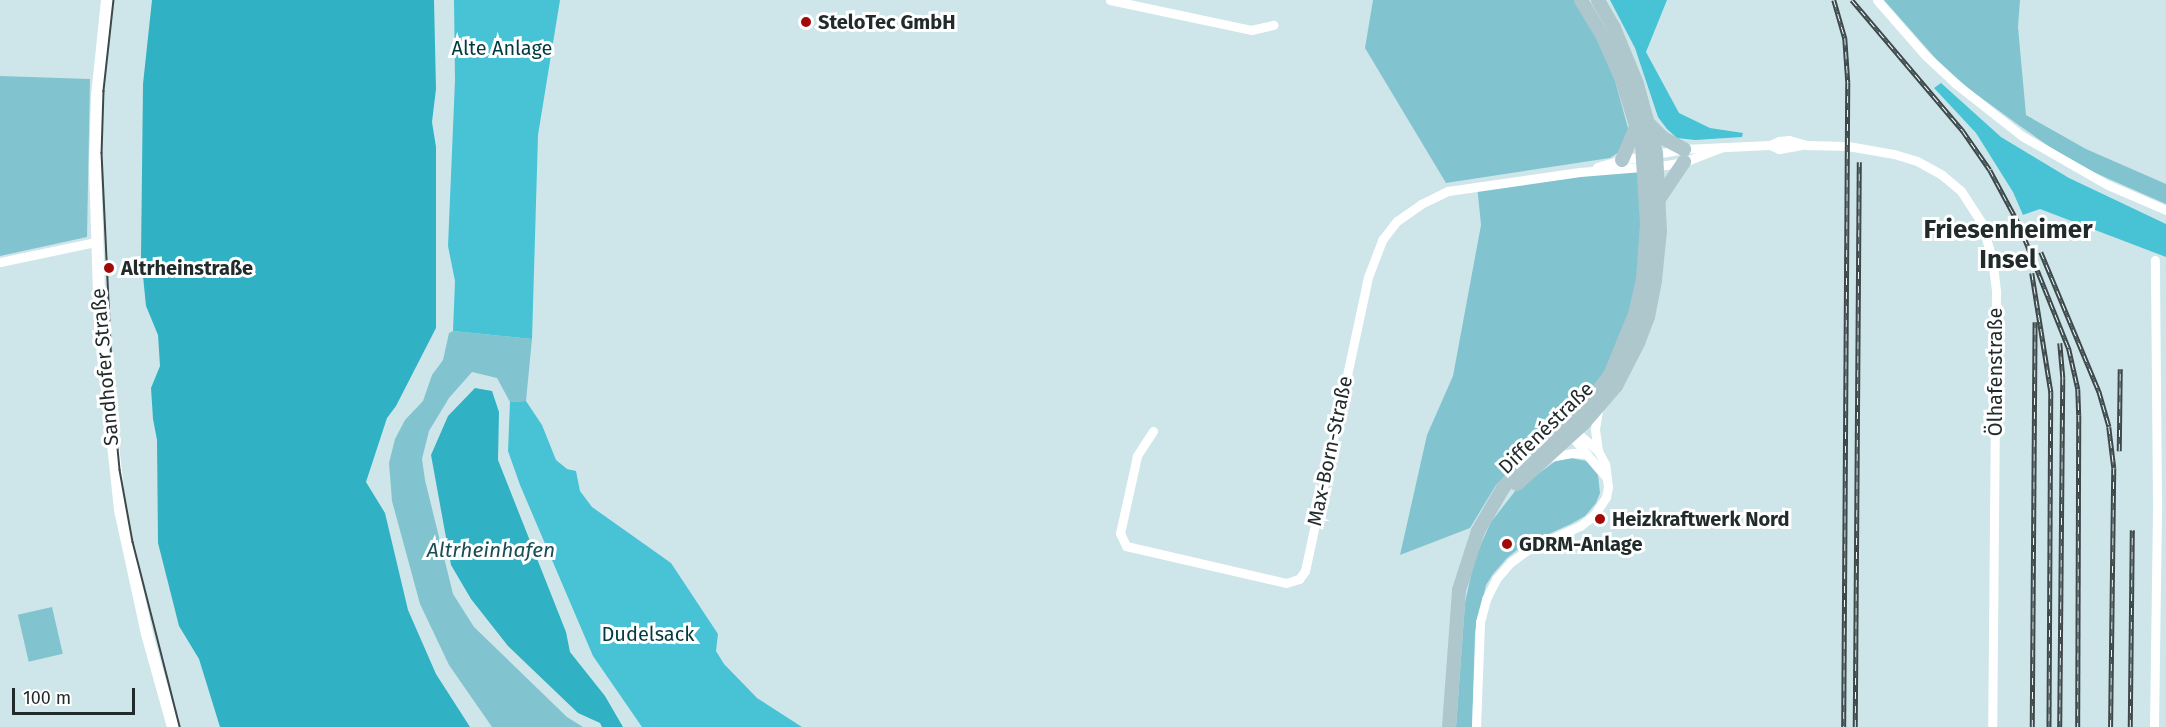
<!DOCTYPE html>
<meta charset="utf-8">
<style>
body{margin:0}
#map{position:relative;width:2166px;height:727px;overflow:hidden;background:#cee6ea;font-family:"Fira Sans",sans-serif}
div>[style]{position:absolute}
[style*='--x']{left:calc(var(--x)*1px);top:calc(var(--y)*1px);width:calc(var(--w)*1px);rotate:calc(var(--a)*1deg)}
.green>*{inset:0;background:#81c4cf;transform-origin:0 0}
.forest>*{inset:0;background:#47c3d5}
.water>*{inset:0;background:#30b2c4}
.minor>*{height:9px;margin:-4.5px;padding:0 4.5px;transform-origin:4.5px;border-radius:4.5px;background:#fff}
.tertiary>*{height:12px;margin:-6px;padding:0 6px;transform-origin:6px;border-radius:6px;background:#fff}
.secondary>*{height:14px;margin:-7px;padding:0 7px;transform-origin:7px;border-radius:7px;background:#adc7cc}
.tram>*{height:1.5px;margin:-0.75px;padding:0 0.75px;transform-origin:0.75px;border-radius:0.75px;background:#3d484a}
.rail>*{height:4.5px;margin-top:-2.25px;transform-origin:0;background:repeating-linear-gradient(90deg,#fff 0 7px,#3d484a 0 14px);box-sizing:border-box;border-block:2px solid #3d484a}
.dots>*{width:16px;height:16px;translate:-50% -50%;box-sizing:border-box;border:3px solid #fff;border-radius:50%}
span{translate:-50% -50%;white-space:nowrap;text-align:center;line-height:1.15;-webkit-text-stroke:6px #fff;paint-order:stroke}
.poi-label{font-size:20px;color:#222b2c;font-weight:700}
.left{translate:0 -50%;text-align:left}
.park-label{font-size:20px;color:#003a42}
.street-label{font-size:20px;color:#222b2c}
.water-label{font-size:21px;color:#1a4e56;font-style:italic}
.district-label{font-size:26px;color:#222b2c;font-weight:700}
.scale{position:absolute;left:12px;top:688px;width:123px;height:27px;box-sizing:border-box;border:3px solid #222b2c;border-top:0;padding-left:8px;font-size:18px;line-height:21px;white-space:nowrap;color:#222b2c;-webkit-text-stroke:4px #fff;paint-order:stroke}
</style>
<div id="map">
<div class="green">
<i style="clip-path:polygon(1373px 0,1576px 0,1608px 55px,1629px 132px,1619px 152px,1610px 158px,1446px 183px,1365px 48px)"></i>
<i style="clip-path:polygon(1884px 0,2020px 0,2018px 27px,2026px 115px,2086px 149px,2166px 184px,2166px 204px,2091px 171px,2057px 152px,2020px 126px,1969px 89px,1937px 60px)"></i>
<i style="clip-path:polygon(0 76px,90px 79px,87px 237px,0 256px)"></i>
<i style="clip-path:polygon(1645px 166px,1647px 224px,1629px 319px,1613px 357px,1593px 391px,1496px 485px,1470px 528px,1400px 555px,1427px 435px,1453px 376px,1481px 225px,1477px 185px)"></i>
<i style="clip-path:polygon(453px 331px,532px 339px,526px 401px,510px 402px,497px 378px,472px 372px,449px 398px,429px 431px,422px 459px,425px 480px,453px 594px,474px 627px,567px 717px,583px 727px,492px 727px,449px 665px,420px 604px,392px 501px,389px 463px,395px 439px,405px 420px,423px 401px,432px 375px,443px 360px,449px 333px)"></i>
<i style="clip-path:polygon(1571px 458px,1586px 461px,1598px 475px,1600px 493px,1596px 503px,1585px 516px,1571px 524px,1522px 546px,1507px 558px,1493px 574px,1486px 585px,1475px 632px,1472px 727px,1456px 727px,1465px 603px,1474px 561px,1485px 535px,1491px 522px,1516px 490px,1557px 460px)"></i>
<i style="left:52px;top:607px;width:48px;height:35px;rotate:77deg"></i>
</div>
<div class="forest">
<i style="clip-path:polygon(454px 0,560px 0,538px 135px,532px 339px,453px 331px,455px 281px,448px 246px,455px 80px)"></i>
<i style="clip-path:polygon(1610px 0,1667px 0,1646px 52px,1679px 113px,1710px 128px,1743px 133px,1742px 137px,1695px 140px,1677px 138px,1667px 129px,1658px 117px,1635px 48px)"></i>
<i style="clip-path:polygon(1941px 83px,2001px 137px,2069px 178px,2166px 224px,2166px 257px,2040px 209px,2023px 215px,2013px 192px,1976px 133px,1934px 88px)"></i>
<i style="clip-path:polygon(526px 401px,542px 425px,556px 460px,567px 469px,576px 471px,580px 491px,592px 507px,671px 563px,718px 634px,716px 651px,724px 664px,757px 698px,802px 727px,642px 727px,593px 656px,520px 485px,508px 451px,510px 402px)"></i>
</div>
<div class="water">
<i style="clip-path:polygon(152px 0,434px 0,436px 89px,432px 122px,436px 147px,436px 328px,396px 406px,387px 418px,366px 482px,385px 513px,408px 610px,436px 674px,470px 727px,220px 727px,199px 659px,179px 626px,158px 543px,157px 440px,153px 419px,151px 388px,160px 366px,158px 335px,146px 306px,141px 256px,143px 84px)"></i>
<i style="clip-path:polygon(475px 388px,492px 391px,499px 412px,498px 460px,566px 632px,570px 652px,605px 696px,623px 727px,602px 727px,600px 723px,578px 713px,508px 646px,471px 599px,451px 565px,431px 455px,448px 416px)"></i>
</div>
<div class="minor">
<i style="--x:1110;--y:0;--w:144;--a:12"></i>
<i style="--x:1251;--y:30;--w:23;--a:-13"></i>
<i style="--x:1877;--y:0;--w:74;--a:48.8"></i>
<i style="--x:1926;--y:56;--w:41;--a:43"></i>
<i style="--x:1956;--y:84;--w:84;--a:38.2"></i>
<i style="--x:2022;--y:136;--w:99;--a:29.7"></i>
<i style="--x:2108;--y:185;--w:63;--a:23.3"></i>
<i style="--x:1770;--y:145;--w:10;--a:-24"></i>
<i style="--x:1779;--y:141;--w:10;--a:-6"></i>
<i style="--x:1789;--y:140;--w:18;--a:16"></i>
<i style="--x:1806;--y:145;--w:42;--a:1.4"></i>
<i style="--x:1848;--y:146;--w:47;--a:9.9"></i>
<i style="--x:1894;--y:154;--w:24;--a:17"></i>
<i style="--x:1917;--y:161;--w:29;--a:29"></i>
<i style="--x:1942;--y:175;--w:25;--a:40"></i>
<i style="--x:1961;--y:191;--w:37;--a:57"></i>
<i style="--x:1981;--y:222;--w:38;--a:73"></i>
<i style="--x:1992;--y:258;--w:34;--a:83"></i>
<i style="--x:1996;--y:292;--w:435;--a:90.5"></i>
<i style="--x:1597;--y:167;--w:26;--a:-16"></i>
<i style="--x:1622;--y:160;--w:63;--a:-10.1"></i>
<i style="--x:1684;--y:149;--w:86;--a:-2.7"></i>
<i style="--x:1770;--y:145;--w:10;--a:24"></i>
<i style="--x:1779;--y:149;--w:23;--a:-10"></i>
<i style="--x:0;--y:262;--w:98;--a:-11.8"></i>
<i style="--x:1571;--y:428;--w:35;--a:40"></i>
<i style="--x:1153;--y:431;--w:30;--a:123"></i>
<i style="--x:1137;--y:456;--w:79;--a:102.4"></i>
<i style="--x:1120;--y:533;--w:14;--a:65"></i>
<i style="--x:1126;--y:546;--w:164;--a:13"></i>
<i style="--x:1286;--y:583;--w:14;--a:-17"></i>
<i style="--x:1299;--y:579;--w:10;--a:-53"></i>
<i style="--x:1305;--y:571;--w:301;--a:-77.9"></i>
<i style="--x:1368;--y:277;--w:40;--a:-69"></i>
<i style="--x:1382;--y:240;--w:24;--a:-52"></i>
<i style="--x:1397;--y:221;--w:29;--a:-35"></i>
<i style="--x:1421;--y:204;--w:30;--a:-26"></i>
<i style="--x:1448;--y:191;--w:133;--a:-8.2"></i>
<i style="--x:1580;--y:172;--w:86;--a:-4.7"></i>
<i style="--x:1666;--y:165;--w:18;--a:-9"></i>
<i style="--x:1684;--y:162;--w:40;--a:-21"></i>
<i style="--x:1569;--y:433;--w:57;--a:49.9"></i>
<i style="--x:1550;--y:457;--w:22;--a:-10"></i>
<i style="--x:1572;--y:453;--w:14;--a:4"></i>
<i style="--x:1476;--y:727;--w:105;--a:-87.8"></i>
<i style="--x:1480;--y:622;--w:24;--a:-75"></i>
<i style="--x:1486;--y:599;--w:22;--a:-63"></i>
<i style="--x:1496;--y:579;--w:23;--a:-49"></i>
<i style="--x:1511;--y:562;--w:24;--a:-36"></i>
<i style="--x:1530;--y:548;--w:55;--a:-23.7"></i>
<i style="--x:1580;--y:526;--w:18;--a:-38"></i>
<i style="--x:1594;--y:515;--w:22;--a:-56"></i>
<i style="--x:1606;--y:497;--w:10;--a:-79"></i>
<i style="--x:1608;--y:487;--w:23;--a:-97"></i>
<i style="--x:1605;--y:464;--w:15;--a:-118"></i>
<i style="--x:1598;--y:451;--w:22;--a:-98"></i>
<i style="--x:1595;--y:429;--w:20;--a:-81"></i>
<i style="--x:2154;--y:727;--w:225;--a:-89.2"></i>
<i style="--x:2157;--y:502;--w:242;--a:-90.5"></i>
</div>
<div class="tertiary">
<i style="--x:107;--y:0;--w:97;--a:95.9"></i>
<i style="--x:97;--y:96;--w:70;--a:91.6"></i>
<i style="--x:95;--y:166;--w:159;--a:88.2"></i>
<i style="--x:100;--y:325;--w:186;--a:83.8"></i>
<i style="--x:120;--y:510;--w:127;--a:77.7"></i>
<i style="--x:147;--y:634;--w:97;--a:74.4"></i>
</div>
<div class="secondary">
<i style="--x:1650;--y:125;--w:18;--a:45"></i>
<i style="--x:1663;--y:138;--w:24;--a:28"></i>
<i style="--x:1622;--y:160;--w:39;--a:-67"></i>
<i style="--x:1659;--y:199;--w:45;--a:-56"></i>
<i style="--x:1517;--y:484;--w:91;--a:-42.3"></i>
<i style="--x:1584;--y:423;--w:49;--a:-49.1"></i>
<i style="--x:1616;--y:386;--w:48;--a:-62.9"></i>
<i style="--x:1638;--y:343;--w:28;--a:-69"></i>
<i style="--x:1648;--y:317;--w:38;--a:-79"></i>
<i style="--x:1655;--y:280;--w:49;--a:-84.2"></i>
<i style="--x:1660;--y:231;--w:78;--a:-92.9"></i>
<i style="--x:1656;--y:153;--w:72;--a:-105.4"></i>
<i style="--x:1637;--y:84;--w:61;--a:-112.3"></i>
<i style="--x:1614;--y:28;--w:32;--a:-120"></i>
<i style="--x:1449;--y:727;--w:137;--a:-85.8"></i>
<i style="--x:1459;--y:590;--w:62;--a:-72.1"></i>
<i style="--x:1478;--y:531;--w:50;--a:-59.8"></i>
<i style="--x:1503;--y:488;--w:35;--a:-49"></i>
<i style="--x:1526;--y:462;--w:74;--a:-42.3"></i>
<i style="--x:1581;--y:412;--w:47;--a:-51.9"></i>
<i style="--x:1610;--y:375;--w:66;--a:-67.7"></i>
<i style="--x:1635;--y:314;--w:37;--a:-77"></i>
<i style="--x:1643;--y:278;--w:54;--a:-85.8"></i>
<i style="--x:1647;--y:224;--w:79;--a:-93.6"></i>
<i style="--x:1642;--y:145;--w:68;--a:-107.1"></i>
<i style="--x:1622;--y:80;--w:49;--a:-114"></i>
<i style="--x:1602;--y:35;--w:41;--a:-121"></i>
</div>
<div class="tram">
<i style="--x:114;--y:0;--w:92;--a:96.3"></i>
<i style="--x:104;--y:91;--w:62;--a:91.8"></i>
<i style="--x:102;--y:153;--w:253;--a:87.3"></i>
<i style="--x:114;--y:406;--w:64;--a:84.6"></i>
<i style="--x:120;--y:470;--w:73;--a:79.8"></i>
<i style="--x:133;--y:542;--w:191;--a:75.7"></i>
</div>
<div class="rail">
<i style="--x:1834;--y:0;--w:40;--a:74"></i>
<i style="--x:1845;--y:38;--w:44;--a:86.1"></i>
<i style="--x:1848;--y:82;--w:645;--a:90.36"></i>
<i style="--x:1852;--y:0;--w:172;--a:49.7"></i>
<i style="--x:1963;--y:131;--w:47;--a:55.3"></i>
<i style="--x:1990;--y:170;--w:61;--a:61.8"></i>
<i style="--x:2019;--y:224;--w:135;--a:68.2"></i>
<i style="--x:2069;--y:349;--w:41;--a:77.3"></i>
<i style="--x:2078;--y:389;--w:26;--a:88"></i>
<i style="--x:2079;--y:415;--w:312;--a:90.2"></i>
<i style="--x:2041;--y:252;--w:151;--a:67.4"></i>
<i style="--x:2099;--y:391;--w:37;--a:74"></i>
<i style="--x:2109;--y:427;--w:41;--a:83"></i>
<i style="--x:2114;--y:468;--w:259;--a:90.7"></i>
<i style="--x:2032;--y:273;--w:121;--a:80.9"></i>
<i style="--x:2051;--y:392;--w:335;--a:90.3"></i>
<i style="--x:2060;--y:343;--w:35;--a:85"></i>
<i style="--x:2063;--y:378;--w:349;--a:90.5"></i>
<i style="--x:2119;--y:451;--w:82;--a:-89.3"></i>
<i style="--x:1855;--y:727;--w:565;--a:-89.59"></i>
<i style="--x:2032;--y:727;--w:405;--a:-89.6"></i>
<i style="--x:2130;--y:727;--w:197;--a:-89.4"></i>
</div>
<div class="dots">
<i style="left:806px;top:22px;background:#a20907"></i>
<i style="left:109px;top:268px;background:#a20907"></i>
<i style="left:1600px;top:519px;background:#a20907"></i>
<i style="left:1507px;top:544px;background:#a20907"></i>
</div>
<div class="poi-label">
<span class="left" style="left:818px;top:22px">SteloTec GmbH</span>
<span class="left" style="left:121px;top:268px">Altrheinstraße</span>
<span class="left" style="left:1612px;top:519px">Heizkraftwerk Nord</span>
<span class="left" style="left:1519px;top:544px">GDRM-Anlage</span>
</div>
<div class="park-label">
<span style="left:502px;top:48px">Alte Anlage</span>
<span style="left:648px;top:634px">Dudelsack</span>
</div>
<div class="street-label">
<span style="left:105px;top:367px;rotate:-95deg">Sandhofer Straße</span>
<span style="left:1995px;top:372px;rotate:-90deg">Ölhafenstraße</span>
<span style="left:1546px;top:428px;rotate:-44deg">Diffenéstraße</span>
<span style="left:1330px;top:451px;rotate:-78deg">Max-Born-Straße</span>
</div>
<div class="water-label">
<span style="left:491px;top:550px">Altrheinhafen</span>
</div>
<div class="district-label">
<span style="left:2008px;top:245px">Friesenheimer<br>Insel</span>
</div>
<div class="scale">100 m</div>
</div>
